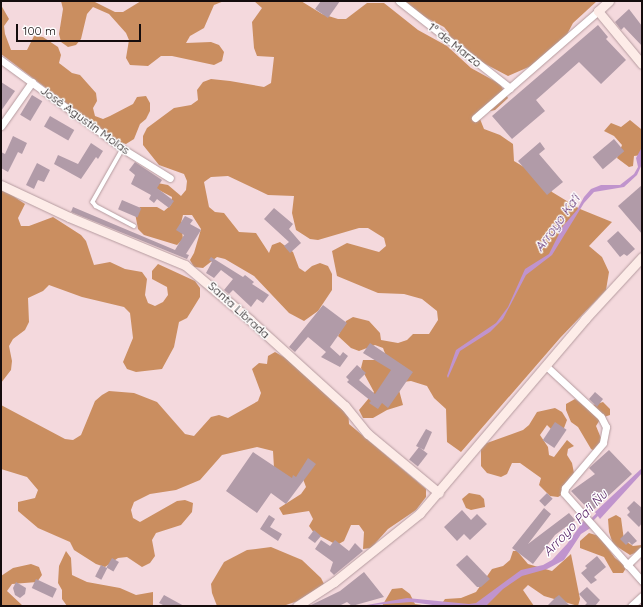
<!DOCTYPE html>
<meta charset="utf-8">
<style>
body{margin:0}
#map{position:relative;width:643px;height:607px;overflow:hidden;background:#f4d9dd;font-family:Quicksand,sans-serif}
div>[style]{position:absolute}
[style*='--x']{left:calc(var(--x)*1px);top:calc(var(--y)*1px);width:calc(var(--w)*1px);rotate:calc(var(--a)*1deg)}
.forest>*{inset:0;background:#ca8e60}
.water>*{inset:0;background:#c094cd}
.stream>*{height:2.5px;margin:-1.25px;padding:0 1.25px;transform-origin:1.25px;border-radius:1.25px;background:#c094cd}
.building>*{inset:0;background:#b19ba8;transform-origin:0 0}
.roads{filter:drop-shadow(0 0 1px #b59b9f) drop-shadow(0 0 1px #b59b9f)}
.lane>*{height:3.5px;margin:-1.75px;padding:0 1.75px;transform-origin:1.75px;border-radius:1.75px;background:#fff}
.street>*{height:7px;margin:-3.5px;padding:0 3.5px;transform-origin:3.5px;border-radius:3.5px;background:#fff}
.secondary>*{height:9px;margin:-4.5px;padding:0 4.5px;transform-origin:4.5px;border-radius:4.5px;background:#fdece8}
span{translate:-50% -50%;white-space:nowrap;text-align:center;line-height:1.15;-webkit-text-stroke:3px #fff;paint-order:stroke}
.street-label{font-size:12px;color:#140c0d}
.water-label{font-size:13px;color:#572166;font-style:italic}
.frame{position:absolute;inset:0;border:2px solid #140c0d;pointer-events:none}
.scale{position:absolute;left:16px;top:24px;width:125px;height:18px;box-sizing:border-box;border:2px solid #140c0d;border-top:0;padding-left:5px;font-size:12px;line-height:14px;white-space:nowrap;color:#140c0d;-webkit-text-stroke:3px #fff;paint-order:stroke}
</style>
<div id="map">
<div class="forest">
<i style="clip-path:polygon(61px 1px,93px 1px,115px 12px,123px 12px,141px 1px,224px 1px,214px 5px,204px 28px,190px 36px,186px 43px,211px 42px,219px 45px,224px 52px,222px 61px,214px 65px,172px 56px,161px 56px,148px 66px,130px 65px,126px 58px,129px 40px,126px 33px,109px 14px,93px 7px,87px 14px,81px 39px,76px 45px,68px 47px,61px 42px,59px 34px,63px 9px)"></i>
<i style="clip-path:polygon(254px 1px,301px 1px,322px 14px,338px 19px,346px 19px,367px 3px,384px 3px,418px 30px,447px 46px,471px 68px,500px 84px,508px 98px,495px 110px,478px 114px,484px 129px,500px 135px,513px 144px,514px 161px,542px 178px,552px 192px,580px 209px,612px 222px,589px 246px,602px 257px,609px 272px,606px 290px,560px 338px,461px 452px,447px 442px,446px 409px,434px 398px,427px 386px,411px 381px,403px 382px,399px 390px,403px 405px,387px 410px,373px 418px,363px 418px,359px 410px,374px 392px,361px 368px,363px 360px,379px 360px,386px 356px,383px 348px,375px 345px,359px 351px,351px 348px,338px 336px,346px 321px,353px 317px,369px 321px,380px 333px,381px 340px,398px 343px,407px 340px,413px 334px,429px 334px,438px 320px,437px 311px,422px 299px,404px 294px,378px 293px,337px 276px,332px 251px,347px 243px,379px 252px,386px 246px,384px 238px,368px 228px,359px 228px,318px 240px,310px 239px,296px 230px,292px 213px,294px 196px,268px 195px,228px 176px,211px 177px,204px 182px,209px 207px,215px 212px,224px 213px,239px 232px,256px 233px,269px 253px,272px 245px,280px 242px,293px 252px,299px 268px,305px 272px,312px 266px,320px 263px,328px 266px,332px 274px,332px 290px,318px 311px,304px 321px,289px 313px,254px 276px,225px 259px,217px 257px,203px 268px,194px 267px,190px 260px,194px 253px,201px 229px,192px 215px,183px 215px,181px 223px,183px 239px,177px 245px,144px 235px,138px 229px,135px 213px,140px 207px,157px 207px,164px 211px,171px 205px,172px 197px,157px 189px,152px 182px,168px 185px,181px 196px,186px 190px,187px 181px,184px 174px,159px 165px,143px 145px,143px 136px,147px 128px,174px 108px,191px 105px,198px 100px,197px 90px,203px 82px,211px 79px,230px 81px,264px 87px,271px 83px,274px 57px,257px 56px,254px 48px,252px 22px,262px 8px)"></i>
<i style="clip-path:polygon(394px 1px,597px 1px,573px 23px,562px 44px,531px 66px,508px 76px,474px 58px,464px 46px,456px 46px,450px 41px,449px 33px,444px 27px)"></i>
<i style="clip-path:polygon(1px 5px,9px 19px,4px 26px,5px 34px,11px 50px,27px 50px,34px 36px,43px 37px,58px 47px,61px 55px,59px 63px,72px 73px,80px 75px,96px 93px,97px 101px,93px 108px,95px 116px,103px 119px,110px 116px,133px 104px,137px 97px,146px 96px,150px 103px,150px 111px,146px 119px,140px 124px,134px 139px,126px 144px,118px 142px,1px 54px)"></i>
<i style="clip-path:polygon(630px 120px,641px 129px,642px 155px,634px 156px,633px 166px,629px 167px,617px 158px,622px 145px,614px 136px,604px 131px,611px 123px,621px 127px)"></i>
<i style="clip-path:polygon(1px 188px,25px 204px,18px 218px,21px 226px,29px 226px,53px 217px,81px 235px,86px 241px,94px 265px,110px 262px,125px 269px,142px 272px,147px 279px,145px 295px,148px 303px,155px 306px,163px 302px,168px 295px,167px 287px,152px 279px,152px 271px,158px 264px,195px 281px,200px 288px,200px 297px,187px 318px,179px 322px,174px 347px,162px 369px,136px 372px,127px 369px,123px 362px,133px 338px,130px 313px,124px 307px,82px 297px,49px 285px,43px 291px,28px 298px,29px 322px,25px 330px,13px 339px,9px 346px,12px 361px,11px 370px,1px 383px)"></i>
<i style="clip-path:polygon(275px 352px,289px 360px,348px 407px,349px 424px,426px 489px,426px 497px,416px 510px,388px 529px,371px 548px,363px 549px,364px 532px,359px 525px,351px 525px,344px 541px,337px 545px,314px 533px,309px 526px,313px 519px,309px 511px,283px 515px,279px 508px,301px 494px,306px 487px,303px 479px,287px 483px,274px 468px,273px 451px,257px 447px,222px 455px,200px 480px,176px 490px,150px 494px,134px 502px,131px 510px,133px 518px,140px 522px,177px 501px,185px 500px,193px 503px,192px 512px,181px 525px,156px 533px,152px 540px,155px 556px,150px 563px,142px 567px,127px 557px,118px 558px,105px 567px,96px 564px,74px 550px,70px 542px,38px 528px,18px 511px,18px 502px,35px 498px,38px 490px,27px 477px,1px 469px,1px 405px,65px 439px,73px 440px,81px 435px,95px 401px,102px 395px,109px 391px,134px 393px,157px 402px,185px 434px,194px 436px,211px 417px,219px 415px,228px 418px,258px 401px,261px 393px,252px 369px,259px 363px,267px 364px,268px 356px)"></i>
<i style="clip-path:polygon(575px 399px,586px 407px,603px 402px,610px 409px,610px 415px,601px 418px,596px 426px,603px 443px,600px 454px,591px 449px,578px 427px,571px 422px,566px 410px,566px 404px)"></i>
<i style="clip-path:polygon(555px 408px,562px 412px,567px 420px,564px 428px,559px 430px,551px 429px,547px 425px,540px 435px,548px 447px,549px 455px,554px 457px,567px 440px,574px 446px,568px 449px,567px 455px,572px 463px,574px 473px,563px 494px,558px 497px,550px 496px,539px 485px,541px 478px,520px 463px,512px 463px,507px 474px,501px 477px,487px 473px,481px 466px,481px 448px,487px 443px,523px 430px,529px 425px,537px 412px)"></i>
<i style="clip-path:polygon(469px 493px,480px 495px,484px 499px,485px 507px,471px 510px,466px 508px,462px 499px)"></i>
<i style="clip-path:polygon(616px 515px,621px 518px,624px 540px,633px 546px,642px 545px,642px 550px,630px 555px,613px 544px,609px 532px,608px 519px)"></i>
<i style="clip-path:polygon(589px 533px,599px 536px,615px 558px,623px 564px,626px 568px,623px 573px,613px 573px,604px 557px,580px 548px,580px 541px)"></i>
<i style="clip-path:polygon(271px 547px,302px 560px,321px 578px,324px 584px,298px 601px,283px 606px,217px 606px,212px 593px,211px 584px,224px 562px,247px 550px)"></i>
<i style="clip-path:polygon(66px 551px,71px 558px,72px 575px,87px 582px,120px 588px,136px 595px,153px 592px,153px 606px,67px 606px,62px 599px,62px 590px,58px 583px,59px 566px)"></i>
<i style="clip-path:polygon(513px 551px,517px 551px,528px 564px,552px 571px,571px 554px,580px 599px,578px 606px,544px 596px,528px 585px,523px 590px,534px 606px,440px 606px,445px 599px,461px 598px,476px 592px,492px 569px,503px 566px,510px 560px)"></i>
<i style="clip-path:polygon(31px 564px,39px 567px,42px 575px,37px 582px,12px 584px,7px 591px,23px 606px,1px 606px,1px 576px,13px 568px)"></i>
<i style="clip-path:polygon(402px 588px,410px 594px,415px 604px,429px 606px,382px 606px,392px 589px)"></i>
</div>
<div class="water">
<i style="clip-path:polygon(642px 147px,642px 164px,637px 175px,624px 187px,594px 192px,584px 203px,552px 255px,526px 275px,503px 319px,490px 332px,460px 351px,448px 378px,447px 376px,456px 350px,496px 323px,508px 307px,525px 269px,549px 254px,563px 226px,577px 210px,584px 197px,591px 189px,601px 185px,620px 185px,634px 174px,638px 167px,636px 158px)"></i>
<i style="clip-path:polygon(642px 468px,642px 473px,600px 519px,595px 512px)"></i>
<i style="clip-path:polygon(585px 519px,592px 527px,581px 534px,564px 560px,547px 569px,522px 576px,503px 589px,486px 606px,440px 606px,411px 602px,361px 606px,407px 598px,469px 604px,476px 603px,521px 570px,543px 565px,552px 560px,567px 544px)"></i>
</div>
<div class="stream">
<i style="--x:590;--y:521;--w:11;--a:-45"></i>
</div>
<div class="building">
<i style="clip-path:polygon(321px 1px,340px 1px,328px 18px,315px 9px)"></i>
<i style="clip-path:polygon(629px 9px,642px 26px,642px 46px,624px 27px,621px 30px,615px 22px)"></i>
<i style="clip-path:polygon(598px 25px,608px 37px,606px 39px,626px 60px,601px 84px,579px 62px,536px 100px,545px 111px,512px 139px,492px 116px)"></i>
<i style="clip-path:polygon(1px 82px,15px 91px,1px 111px)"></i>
<i style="left:32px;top:95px;width:12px;height:23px;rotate:31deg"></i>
<i style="left:50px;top:116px;width:28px;height:12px;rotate:30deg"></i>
<i style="clip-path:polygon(13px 136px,27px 143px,22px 154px,18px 152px,8px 172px,1px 168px,1px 152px,5px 154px)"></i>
<i style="left:614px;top:139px;width:16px;height:28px;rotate:50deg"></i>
<i style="clip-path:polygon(540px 142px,545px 149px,539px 154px,563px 182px,547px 195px,518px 161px)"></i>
<i style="clip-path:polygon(91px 143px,103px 151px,98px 159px,96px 157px,81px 179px,54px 164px,58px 155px,78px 164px)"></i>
<i style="clip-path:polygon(135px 162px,162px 180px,157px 188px,174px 201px,169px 208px,157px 199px,154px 203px,149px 199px,151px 195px,131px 184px,135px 175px,129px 170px)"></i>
<i style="clip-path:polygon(37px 163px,50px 170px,44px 182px,38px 180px,34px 189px,26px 185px)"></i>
<i style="clip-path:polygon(642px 185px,642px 234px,618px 206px)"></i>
<i style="left:122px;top:200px;width:21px;height:10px;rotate:23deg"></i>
<i style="clip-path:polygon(73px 207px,175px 250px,184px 235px,176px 230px,185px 216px,193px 220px,190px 224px,201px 230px,186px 254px,189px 255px,187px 259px,71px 212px)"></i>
<i style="clip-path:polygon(274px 208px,293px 224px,289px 229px,301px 243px,290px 253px,284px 246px,289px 242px,264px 219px)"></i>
<i style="clip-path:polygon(618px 231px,635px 249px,627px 256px,624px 254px,620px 257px,607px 241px)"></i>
<i style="clip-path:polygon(211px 257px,243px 277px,245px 275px,254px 282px,252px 284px,269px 295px,263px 303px,257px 299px,251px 307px,233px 290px,229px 294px,224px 290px,233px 279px,221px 270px,214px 278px,206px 273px,212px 262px,209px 260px)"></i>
<i style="clip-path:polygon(323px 305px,347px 323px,330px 347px,340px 356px,343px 352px,348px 356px,340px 367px,321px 357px,326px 352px,308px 337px,295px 352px,289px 347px)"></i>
<i style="clip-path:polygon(370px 343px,413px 372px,388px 408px,382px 403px,378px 409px,369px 403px,371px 401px,347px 382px,349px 380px,346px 377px,357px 365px,366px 373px,359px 380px,375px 394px,391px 370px,363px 353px)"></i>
<i style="clip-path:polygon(595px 392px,603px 399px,597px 407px,589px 399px)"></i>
<i style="left:555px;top:422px;width:14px;height:22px;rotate:34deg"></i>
<i style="clip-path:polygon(426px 429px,432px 432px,424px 450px,416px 446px)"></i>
<i style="left:419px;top:447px;width:11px;height:16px;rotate:38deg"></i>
<i style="clip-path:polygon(609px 450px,632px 474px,591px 512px,571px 491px,595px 474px,589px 468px)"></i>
<i style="clip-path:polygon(253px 452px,292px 478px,293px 475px,296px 477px,308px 458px,316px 464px,286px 504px,271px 493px,257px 513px,226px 491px)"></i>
<i style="left:547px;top:493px;width:8px;height:11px;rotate:45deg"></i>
<i style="clip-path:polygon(634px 501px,642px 508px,642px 523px,639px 527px,627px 515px,630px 512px,627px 508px)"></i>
<i style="clip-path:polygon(544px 508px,551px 514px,528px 544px,569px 513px,575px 520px,555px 535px,533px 564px,512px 548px)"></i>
<i style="clip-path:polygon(462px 510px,471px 520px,477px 514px,487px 524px,470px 540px,464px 534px,457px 541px,444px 527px)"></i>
<i style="clip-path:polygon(269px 515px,275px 519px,270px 527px,282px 534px,278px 541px,260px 529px)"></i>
<i style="clip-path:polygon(314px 530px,321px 536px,315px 543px,308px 538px)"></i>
<i style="clip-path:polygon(628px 531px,637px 541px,632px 545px,629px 542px,626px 545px,620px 539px)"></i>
<i style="clip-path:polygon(321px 540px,330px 546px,335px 540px,349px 551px,355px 543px,363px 551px,334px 575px,330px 571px,333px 562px,315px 549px)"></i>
<i style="clip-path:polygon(467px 555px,490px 579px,481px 587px,477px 587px,456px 565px)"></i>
<i style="clip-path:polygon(597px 556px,606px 567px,594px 577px,597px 580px,591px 584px,581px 573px,587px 568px,585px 566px)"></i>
<i style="left:112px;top:558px;width:8px;height:11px;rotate:30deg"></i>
<i style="left:101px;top:565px;width:7px;height:13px;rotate:27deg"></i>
<i style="clip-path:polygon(364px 572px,384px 597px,352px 606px,347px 602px,339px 606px,309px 606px,340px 591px)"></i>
<i style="left:36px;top:579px;width:23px;height:10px;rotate:25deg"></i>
<i style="clip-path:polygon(16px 582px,26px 588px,25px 594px,20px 598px,15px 595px,13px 588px)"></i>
<i style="clip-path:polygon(587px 587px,600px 600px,595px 606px,584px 606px,587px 603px,579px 594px)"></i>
<i style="clip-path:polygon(164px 595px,184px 606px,165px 606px,159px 603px)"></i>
<i style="clip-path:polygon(559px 595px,570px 606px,547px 606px,555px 598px)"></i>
</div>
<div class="roads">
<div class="lane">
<i style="--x:123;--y:149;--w:61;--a:119.5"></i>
<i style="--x:93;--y:202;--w:5;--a:53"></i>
<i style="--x:96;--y:206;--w:43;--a:27.8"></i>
</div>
<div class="street">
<i style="--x:399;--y:1;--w:141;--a:38.1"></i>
<i style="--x:1;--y:60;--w:151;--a:36.1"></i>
<i style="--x:123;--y:149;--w:55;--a:31.7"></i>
<i style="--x:475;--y:118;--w:163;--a:-41"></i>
<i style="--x:1;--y:126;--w:54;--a:-54.8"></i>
<i style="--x:546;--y:366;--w:75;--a:42.8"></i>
<i style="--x:601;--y:417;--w:11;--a:63"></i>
<i style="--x:606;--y:427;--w:16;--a:101"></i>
<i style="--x:603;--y:443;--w:59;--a:130.2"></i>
<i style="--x:565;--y:488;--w:5;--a:101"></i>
<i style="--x:564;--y:493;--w:118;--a:48.4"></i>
<i style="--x:627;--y:565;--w:21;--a:-45"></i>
<i style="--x:631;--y:606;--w:15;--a:-42"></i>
</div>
<div class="secondary">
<i style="--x:609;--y:1;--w:15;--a:138"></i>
<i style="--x:598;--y:11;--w:69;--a:50.3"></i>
<i style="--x:1;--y:185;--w:75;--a:25.2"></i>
<i style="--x:69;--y:217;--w:126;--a:22.5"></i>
<i style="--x:185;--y:265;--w:85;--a:40.2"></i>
<i style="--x:250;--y:320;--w:128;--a:42.2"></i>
<i style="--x:345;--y:406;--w:36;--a:51"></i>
<i style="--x:368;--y:434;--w:92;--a:39.7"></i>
<i style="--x:297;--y:606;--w:44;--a:-33"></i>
<i style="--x:334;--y:582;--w:110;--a:-38.7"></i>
<i style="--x:420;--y:513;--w:255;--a:-49.6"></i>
<i style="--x:585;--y:319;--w:84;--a:-47.4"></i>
</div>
</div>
<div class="street-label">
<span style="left:455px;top:45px;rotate:38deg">1° de Marzo</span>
<span style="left:85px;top:120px;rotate:36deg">José Agustín Molas</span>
<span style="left:239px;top:310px;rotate:42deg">Santa Librada</span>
</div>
<div class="water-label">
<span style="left:557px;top:223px;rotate:-54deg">Arroyo Ka'i</span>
<span style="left:575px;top:523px;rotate:-46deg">Arroyo Pa'i Ñu</span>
</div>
<div class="frame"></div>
<div class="scale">100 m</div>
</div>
